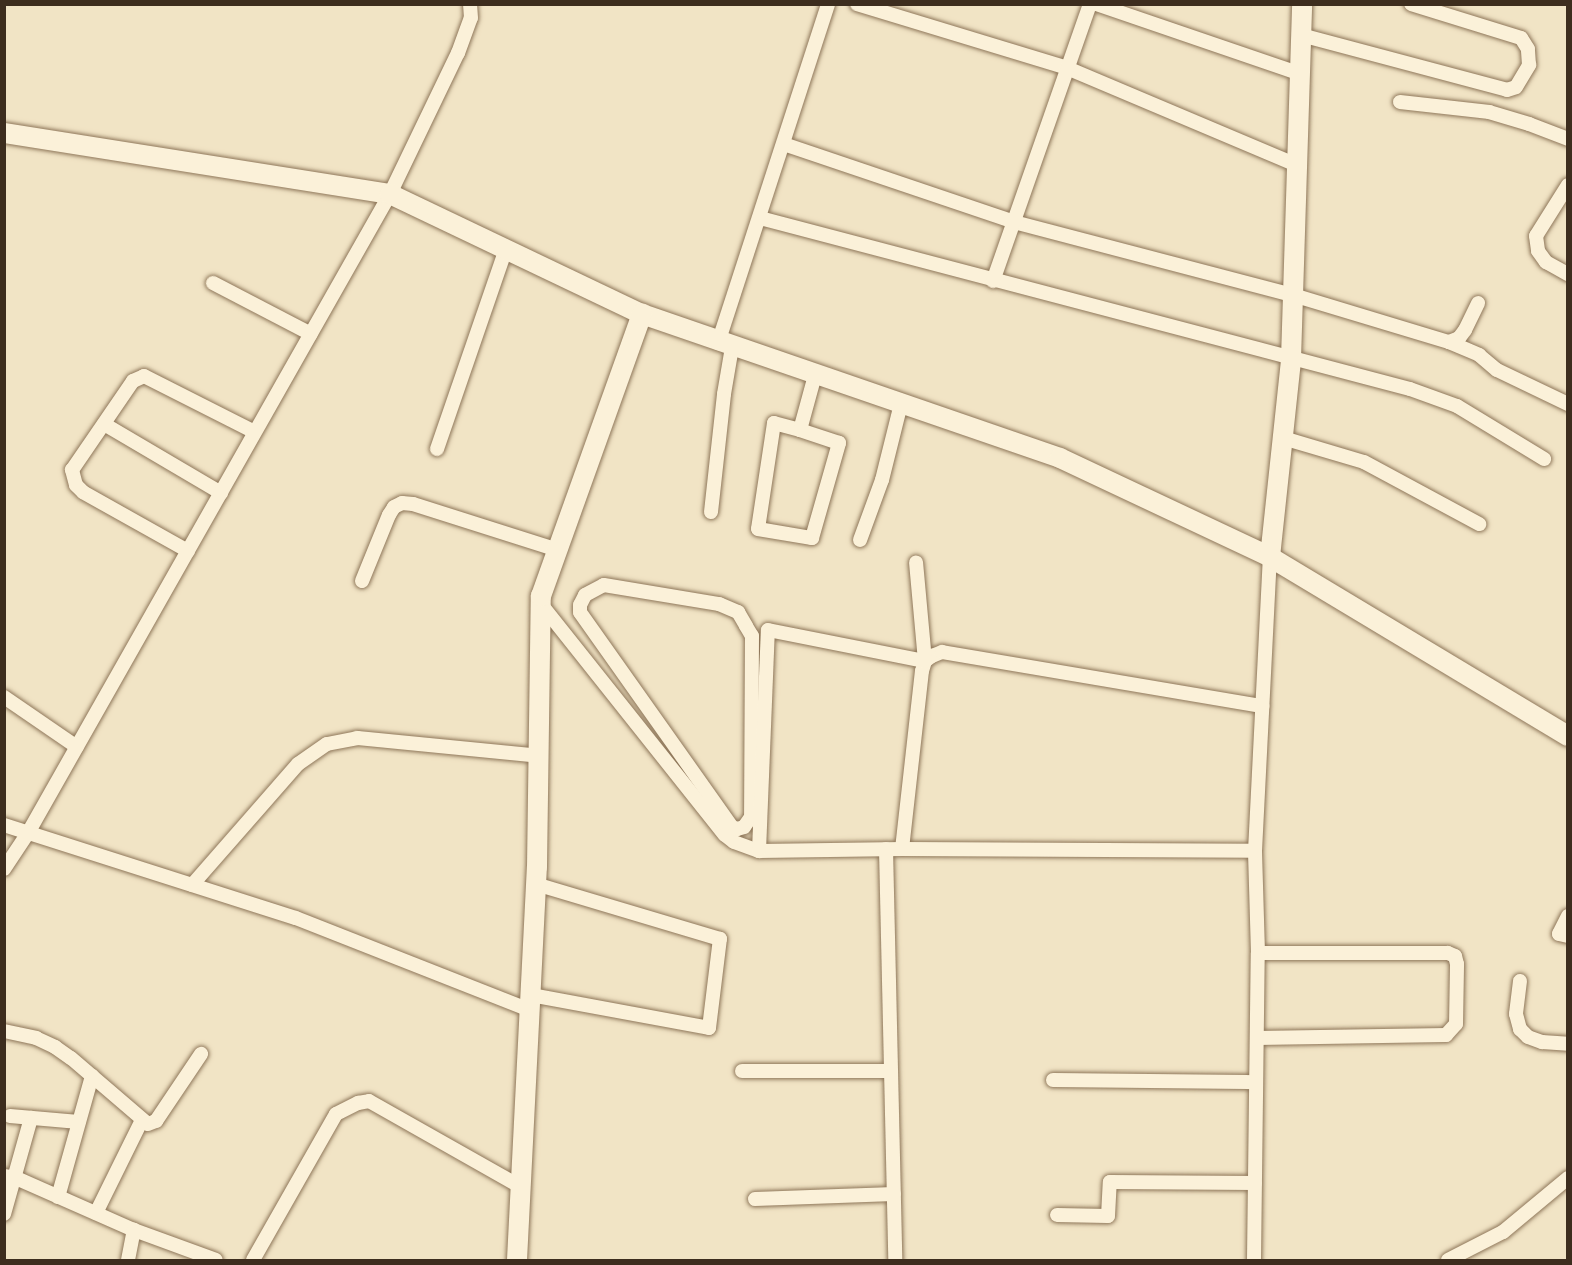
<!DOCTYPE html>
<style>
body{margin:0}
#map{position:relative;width:1572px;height:1265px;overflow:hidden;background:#f1e4c5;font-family:Literata,serif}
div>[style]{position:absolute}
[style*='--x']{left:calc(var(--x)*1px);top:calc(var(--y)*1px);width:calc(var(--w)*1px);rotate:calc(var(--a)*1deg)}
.roads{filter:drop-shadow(0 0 2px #8e7659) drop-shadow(0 0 2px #8e7659)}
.street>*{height:14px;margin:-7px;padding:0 7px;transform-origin:7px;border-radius:7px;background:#fbf1d9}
.secondary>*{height:20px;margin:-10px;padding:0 10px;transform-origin:10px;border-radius:10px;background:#fbf1d9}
span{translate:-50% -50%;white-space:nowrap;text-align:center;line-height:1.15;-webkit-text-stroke:6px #f8eed5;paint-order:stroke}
.frame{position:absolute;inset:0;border:6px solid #3d2d1e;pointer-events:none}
</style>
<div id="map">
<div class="roads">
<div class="street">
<i style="--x:857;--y:4;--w:220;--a:16.9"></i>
<i style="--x:1067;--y:68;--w:250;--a:22.9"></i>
<i style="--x:1096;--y:4;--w:216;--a:18.9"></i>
<i style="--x:1301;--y:35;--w:213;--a:14.9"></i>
<i style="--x:1507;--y:90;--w:9;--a:-18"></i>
<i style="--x:1516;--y:87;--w:26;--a:-59"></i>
<i style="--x:1529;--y:65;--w:16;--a:-94"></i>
<i style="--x:1528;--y:49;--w:13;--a:-122"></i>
<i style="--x:1521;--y:38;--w:115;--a:-162.8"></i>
<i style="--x:1400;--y:102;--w:90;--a:6.4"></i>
<i style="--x:1489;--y:112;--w:42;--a:16.7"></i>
<i style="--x:1529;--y:124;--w:42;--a:21"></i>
<i style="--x:784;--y:144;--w:243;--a:18.7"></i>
<i style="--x:1014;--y:222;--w:288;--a:14.7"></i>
<i style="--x:1293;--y:295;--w:163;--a:16.8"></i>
<i style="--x:1449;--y:342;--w:11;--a:-22"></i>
<i style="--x:1459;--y:338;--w:10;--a:-53"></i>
<i style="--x:1465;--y:330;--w:30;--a:-64"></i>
<i style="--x:1568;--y:185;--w:60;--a:122.1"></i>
<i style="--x:1536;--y:236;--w:15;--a:82"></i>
<i style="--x:1538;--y:251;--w:14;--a:54"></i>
<i style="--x:1546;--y:262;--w:25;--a:29"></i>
<i style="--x:760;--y:218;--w:672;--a:14.74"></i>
<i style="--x:1410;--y:389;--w:50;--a:19.9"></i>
<i style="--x:1457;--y:406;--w:102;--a:31.3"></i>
<i style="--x:993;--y:281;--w:293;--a:-70.7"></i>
<i style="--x:213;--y:283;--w:110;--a:27.5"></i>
<i style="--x:1449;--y:342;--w:33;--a:23"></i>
<i style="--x:1479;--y:355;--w:23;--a:40"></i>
<i style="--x:1497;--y:370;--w:79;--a:25.6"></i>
<i style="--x:718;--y:343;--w:356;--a:-72"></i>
<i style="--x:104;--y:424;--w:136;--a:30.5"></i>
<i style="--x:800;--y:430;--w:27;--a:-165"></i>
<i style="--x:774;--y:423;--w:107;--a:98.6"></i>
<i style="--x:758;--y:529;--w:55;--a:9.5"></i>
<i style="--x:812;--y:538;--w:99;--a:-74.1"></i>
<i style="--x:839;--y:443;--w:41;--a:-161.6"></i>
<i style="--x:800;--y:430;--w:57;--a:-74.7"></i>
<i style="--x:1283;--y:438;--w:84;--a:16.5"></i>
<i style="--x:1364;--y:462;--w:131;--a:28.3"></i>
<i style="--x:437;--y:449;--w:212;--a:-71"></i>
<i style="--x:711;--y:512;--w:119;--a:-83.7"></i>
<i style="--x:724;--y:394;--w:48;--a:-80.3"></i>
<i style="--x:860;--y:540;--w:64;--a:-69.9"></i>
<i style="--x:882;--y:480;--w:78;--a:-76"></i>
<i style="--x:188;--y:551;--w:120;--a:-150.7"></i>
<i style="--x:83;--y:492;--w:10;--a:-135"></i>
<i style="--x:76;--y:485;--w:16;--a:-105"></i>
<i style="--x:72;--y:470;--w:108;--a:-55.6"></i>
<i style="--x:133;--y:381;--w:12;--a:-24"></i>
<i style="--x:144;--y:376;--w:124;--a:26.8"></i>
<i style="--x:362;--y:581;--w:71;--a:-67.8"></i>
<i style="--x:389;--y:515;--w:9;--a:-58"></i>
<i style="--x:394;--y:507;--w:9;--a:-27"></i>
<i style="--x:402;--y:503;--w:11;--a:5"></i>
<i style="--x:413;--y:504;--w:152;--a:17.6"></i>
<i style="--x:604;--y:585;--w:117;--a:9.4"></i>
<i style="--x:719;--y:604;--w:21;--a:23"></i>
<i style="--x:738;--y:612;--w:16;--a:60"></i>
<i style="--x:746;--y:626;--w:12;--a:59"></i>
<i style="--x:752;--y:636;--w:181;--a:90.3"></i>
<i style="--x:751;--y:817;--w:12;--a:125"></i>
<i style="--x:744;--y:827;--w:7;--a:164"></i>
<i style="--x:737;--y:829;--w:5;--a:-158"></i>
<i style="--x:732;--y:827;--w:263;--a:-125.3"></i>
<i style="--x:580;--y:612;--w:7;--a:-90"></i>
<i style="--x:580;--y:605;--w:11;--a:-63"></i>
<i style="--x:585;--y:595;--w:21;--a:-28"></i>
<i style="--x:541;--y:604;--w:295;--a:51.5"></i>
<i style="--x:725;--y:835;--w:11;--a:38"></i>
<i style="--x:734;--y:842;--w:27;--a:20"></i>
<i style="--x:759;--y:851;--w:143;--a:-0.8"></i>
<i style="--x:902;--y:849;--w:353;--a:0.3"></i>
<i style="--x:4;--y:697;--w:88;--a:34.4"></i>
<i style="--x:4;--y:825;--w:306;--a:17.7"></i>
<i style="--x:296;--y:918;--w:251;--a:21.5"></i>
<i style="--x:886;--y:849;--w:411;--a:88.7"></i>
<i style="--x:902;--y:849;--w:179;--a:-83.6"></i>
<i style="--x:922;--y:671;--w:10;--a:-73"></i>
<i style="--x:925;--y:661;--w:9;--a:-36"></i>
<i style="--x:932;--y:656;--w:11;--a:-22"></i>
<i style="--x:942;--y:652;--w:325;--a:9.6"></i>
<i style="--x:759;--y:851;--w:221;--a:-87.7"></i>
<i style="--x:768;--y:630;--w:160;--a:11.2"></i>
<i style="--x:925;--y:661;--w:99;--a:-95.2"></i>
<i style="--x:4;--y:869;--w:43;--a:-56.3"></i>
<i style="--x:28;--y:833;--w:734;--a:-60.47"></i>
<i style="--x:390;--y:194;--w:157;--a:-64.3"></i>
<i style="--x:458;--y:53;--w:37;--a:-70"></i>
<i style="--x:471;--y:18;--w:14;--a:-94"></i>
<i style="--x:192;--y:885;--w:161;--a:-48.8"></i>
<i style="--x:298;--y:764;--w:35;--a:-35"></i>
<i style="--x:327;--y:744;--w:31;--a:-11"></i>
<i style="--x:357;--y:738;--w:183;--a:5.6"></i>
<i style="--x:1568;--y:916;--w:20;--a:117"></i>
<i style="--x:1559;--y:934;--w:9;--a:13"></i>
<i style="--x:1520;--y:981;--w:33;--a:97"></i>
<i style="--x:1516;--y:1014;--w:16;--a:75"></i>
<i style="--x:1520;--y:1029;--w:11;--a:45"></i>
<i style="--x:1528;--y:1037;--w:15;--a:20"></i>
<i style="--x:1542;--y:1042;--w:26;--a:4"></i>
<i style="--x:531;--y:995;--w:181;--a:10.5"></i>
<i style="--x:709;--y:1028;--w:90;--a:-83"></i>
<i style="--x:720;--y:939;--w:192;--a:-163.4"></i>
<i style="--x:4;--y:1031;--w:33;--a:12"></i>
<i style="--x:36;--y:1038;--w:21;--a:25"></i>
<i style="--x:55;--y:1047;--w:19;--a:35"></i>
<i style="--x:71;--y:1058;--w:101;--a:40.6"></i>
<i style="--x:148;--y:1124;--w:9;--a:-21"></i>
<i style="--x:156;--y:1121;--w:81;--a:-56.1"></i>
<i style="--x:1257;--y:1038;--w:189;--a:-0.9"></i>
<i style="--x:1446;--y:1035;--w:15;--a:-48"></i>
<i style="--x:1456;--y:1024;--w:60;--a:-89"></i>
<i style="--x:1457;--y:964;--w:8;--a:-104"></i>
<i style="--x:1455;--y:956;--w:8;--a:-157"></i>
<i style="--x:1448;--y:953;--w:190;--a:180"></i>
<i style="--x:742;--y:1071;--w:149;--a:0"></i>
<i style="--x:1053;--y:1080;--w:203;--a:0.6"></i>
<i style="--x:10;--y:1116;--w:69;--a:5"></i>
<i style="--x:4;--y:1176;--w:12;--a:9"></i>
<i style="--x:16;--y:1178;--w:129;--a:23.8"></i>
<i style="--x:134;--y:1230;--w:87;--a:20.1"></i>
<i style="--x:58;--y:1197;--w:126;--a:-74.3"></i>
<i style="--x:755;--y:1199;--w:139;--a:-2.1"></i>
<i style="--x:96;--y:1213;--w:104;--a:-63.7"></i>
<i style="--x:4;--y:1214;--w:100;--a:-74.3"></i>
<i style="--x:1057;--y:1215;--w:51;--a:1.1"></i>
<i style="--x:1108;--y:1216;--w:34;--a:-87"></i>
<i style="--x:1110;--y:1182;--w:145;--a:0.4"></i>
<i style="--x:128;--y:1260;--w:31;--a:-79"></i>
<i style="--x:253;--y:1260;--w:168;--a:-60.4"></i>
<i style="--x:336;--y:1114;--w:25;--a:-27"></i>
<i style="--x:358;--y:1103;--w:11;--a:-10"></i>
<i style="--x:369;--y:1101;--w:175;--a:29.5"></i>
<i style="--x:1254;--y:1260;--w:307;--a:-89.3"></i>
<i style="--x:1258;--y:953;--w:102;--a:-91.7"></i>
<i style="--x:1255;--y:851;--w:294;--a:-87.1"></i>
<i style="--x:1448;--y:1260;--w:62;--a:-27"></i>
<i style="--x:1503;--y:1232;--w:85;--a:-39.7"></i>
</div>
<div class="secondary">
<i style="--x:4;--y:133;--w:391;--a:9"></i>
<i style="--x:390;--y:194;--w:279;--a:25.5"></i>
<i style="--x:642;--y:314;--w:442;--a:19"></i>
<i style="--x:1060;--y:458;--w:232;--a:25.2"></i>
<i style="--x:1270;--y:557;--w:348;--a:31"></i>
<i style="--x:1270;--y:557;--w:199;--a:-83.9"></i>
<i style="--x:1291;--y:359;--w:355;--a:-88.2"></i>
<i style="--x:517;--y:1260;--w:394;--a:-87.1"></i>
<i style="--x:537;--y:867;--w:271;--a:-89.2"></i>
<i style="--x:541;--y:596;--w:300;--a:-70.3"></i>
</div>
</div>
<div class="frame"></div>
</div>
